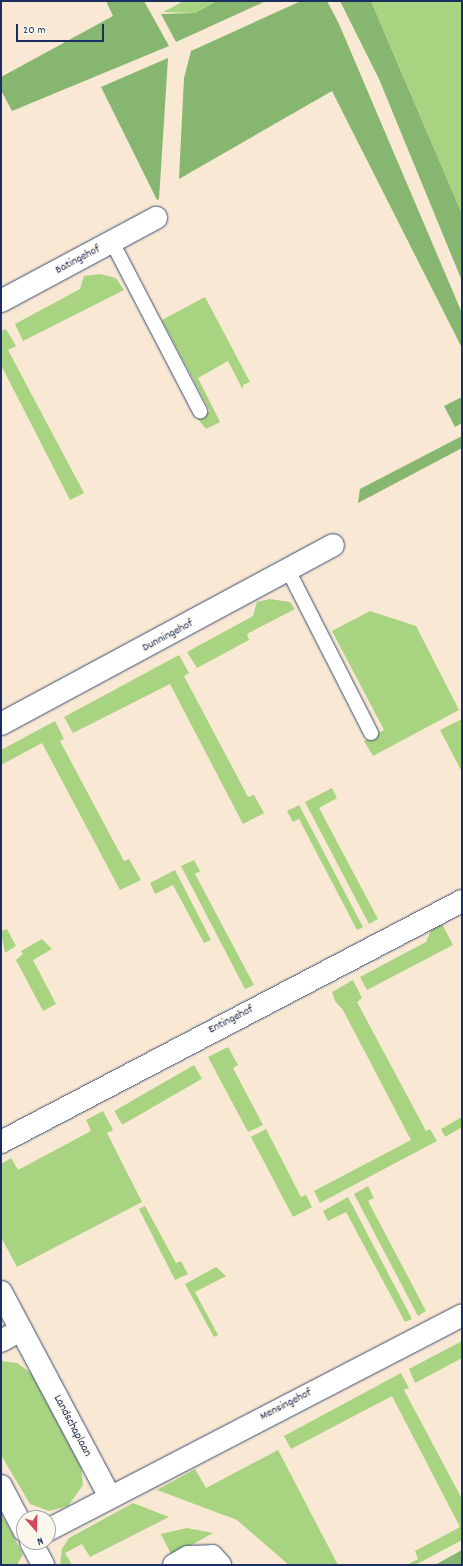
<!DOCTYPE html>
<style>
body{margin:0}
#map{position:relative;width:463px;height:1566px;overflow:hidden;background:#f8e8d4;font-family:Dekko,sans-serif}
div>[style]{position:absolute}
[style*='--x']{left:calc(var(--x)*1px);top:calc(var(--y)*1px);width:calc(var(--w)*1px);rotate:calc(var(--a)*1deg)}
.green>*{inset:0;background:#a8d481;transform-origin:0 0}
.forest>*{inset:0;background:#86b66f}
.roads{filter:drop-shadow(0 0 1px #3c4b70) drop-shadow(0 0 1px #3c4b70)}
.service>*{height:14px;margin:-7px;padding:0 7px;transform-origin:7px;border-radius:7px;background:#fff}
.minor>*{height:22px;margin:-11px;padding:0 11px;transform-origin:11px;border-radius:11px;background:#fff}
span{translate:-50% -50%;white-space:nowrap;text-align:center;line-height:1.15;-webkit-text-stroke:3px #fbf7ec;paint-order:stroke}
.street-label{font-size:12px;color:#1b2f5e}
.frame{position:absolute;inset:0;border:2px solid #1b2f5e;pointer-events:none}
.north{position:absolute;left:16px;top:1510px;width:40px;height:40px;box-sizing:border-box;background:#fbf7ec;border:1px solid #a1a7b3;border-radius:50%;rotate:160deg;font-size:11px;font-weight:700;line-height:16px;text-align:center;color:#1b2f5e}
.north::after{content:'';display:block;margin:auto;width:14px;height:18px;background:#d1495b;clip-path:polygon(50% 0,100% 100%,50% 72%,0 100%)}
.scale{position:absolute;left:16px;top:24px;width:88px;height:18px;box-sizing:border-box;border:2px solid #1b2f5e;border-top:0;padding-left:5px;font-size:12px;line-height:14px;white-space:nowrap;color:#1b2f5e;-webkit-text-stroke:3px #fbf7ec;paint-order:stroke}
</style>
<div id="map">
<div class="green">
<i style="clip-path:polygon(184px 1px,217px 1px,195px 13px,163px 12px)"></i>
<i style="clip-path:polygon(371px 1px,462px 1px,462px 214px,399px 66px)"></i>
<i style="clip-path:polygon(100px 274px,116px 278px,124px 290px,23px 341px,15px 324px,80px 289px,84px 276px)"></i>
<i style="clip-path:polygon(205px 297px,250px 382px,243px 385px,243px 390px,228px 361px,198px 378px,220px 422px,206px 429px,197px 418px,210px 411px,162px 320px)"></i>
<i style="clip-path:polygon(6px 329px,16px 346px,8px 350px,84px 493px,70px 500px,1px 365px,1px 331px)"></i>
<i style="clip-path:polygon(270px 599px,290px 602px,295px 609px,247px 634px,249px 640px,197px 668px,187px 652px,253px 616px,257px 602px)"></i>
<i style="clip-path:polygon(370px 611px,416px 626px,459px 710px,373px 756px,364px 741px,384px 730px,332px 631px)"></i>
<i style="clip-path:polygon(179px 655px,189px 673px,184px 676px,248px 797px,254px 795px,264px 813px,243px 824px,170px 684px,73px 733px,64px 717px)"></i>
<i style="clip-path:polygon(462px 719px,462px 772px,440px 730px)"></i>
<i style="clip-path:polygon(55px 721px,64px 739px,60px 741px,124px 861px,129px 859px,141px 880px,120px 890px,42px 743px,1px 765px,1px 750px)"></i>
<i style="clip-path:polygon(332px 788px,337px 798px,319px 808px,378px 919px,369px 924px,305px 802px)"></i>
<i style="clip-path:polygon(299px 805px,363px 927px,357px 930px,299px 819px,293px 822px,287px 811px)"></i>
<i style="clip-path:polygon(194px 860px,200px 871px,195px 874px,254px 985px,245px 989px,181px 866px)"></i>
<i style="clip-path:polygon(175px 870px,211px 940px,204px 943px,173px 885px,155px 894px,150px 883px)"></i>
<i style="clip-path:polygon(442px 924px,453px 945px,367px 990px,360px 977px,426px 942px,432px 927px)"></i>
<i style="clip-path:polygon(7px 929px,16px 946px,5px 953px,1px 931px)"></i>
<i style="clip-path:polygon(42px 939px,52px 949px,33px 960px,56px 1004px,43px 1011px,16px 960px,23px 954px,21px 951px)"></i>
<i style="clip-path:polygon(353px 980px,362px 998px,357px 1002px,426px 1131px,430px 1129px,437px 1141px,320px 1203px,314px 1191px,411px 1140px,343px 1010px,335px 1001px,332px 992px)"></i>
<i style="clip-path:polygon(228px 1047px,238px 1065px,233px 1068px,263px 1125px,248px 1132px,208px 1057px)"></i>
<i style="left:194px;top:1065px;width:16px;height:92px;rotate:60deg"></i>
<i style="clip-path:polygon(103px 1111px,113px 1130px,107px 1133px,142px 1202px,17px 1267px,1px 1237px,1px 1164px,11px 1158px,18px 1170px,91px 1131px,86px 1120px)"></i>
<i style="clip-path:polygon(462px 1117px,462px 1127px,445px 1137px,441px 1129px)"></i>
<i style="clip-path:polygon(266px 1129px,301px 1197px,306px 1195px,312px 1207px,293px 1217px,251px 1137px)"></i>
<i style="clip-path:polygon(368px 1186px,374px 1198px,368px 1201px,426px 1311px,418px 1316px,354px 1194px)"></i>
<i style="clip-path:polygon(348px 1197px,412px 1319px,405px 1322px,346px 1212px,328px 1221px,323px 1211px)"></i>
<i style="clip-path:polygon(145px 1206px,176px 1263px,181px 1261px,188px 1274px,175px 1280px,139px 1209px)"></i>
<i style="clip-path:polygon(216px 1267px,226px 1276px,195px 1292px,218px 1335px,214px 1337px,185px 1284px)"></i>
<i style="clip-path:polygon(462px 1341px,462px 1358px,415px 1383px,409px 1369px)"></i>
<i style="clip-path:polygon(1px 1361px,17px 1363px,31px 1373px,81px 1467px,83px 1485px,68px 1506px,49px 1511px,30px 1504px,1px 1455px)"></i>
<i style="clip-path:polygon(401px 1373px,409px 1388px,404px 1390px,462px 1499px,462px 1540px,415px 1565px,407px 1565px,418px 1559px,415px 1551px,460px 1527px,392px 1396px,291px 1449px,284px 1436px)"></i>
<i style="clip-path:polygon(278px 1450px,338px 1565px,289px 1565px,237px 1520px,157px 1490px,195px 1469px,206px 1488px)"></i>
<i style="clip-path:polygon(133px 1503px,169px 1517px,90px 1557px,82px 1544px,65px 1553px,72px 1565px,60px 1565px,62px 1549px,69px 1538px)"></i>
<i style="clip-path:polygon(1px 1513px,23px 1554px,17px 1565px,1px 1565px)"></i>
<i style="clip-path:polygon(187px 1528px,213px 1533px,172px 1556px,161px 1534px)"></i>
</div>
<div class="forest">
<i style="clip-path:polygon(106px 1px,144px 1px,169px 46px,12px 111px,1px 90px,1px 77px,113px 16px)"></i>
<i style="clip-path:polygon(217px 1px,266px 1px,176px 42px,161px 14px,195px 13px)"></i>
<i style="clip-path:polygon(301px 1px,327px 1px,339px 24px,462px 313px,462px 348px,332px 91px,179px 179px,184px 78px,191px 51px)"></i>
<i style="clip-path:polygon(340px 1px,371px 1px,462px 214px,462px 281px,379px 79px)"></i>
<i style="clip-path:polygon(168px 58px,159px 199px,157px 200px,101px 87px)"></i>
<i style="clip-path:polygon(462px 397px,462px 423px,455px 427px,444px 406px)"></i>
<i style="clip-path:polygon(462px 436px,462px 448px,358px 503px,360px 489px)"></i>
<i style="clip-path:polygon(462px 1550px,462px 1565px,435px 1565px)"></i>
</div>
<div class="roads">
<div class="service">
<i style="--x:112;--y:242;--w:191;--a:62.5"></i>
<i style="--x:288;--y:570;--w:183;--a:63"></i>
</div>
<div class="minor">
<i style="--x:1;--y:301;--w:176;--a:-28.2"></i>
<i style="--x:1;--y:724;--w:377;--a:-28.3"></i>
<i style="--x:1;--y:1142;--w:520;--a:-27.6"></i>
<i style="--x:1;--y:1292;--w:232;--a:62"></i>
<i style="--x:1;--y:1341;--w:23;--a:-29"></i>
<i style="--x:1;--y:1486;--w:50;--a:62.4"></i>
<i style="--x:48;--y:1530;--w:466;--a:-27.4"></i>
<i style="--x:31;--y:1542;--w:26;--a:62"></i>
<i style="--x:174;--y:1565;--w:16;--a:-30"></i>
<i style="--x:188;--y:1557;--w:24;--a:-2"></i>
<i style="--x:212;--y:1556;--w:12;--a:48"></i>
</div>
</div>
<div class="street-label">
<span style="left:78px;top:260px;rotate:-28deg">Batingehof</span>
<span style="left:168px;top:636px;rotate:-28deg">Dunningehof</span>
<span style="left:231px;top:1020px;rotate:-27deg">Entingehof</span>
<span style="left:286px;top:1405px;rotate:-27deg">Mensingehof</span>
<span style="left:72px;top:1426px;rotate:62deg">Landschaplaan</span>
</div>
<div class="frame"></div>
<div class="north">N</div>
<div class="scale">20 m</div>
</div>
